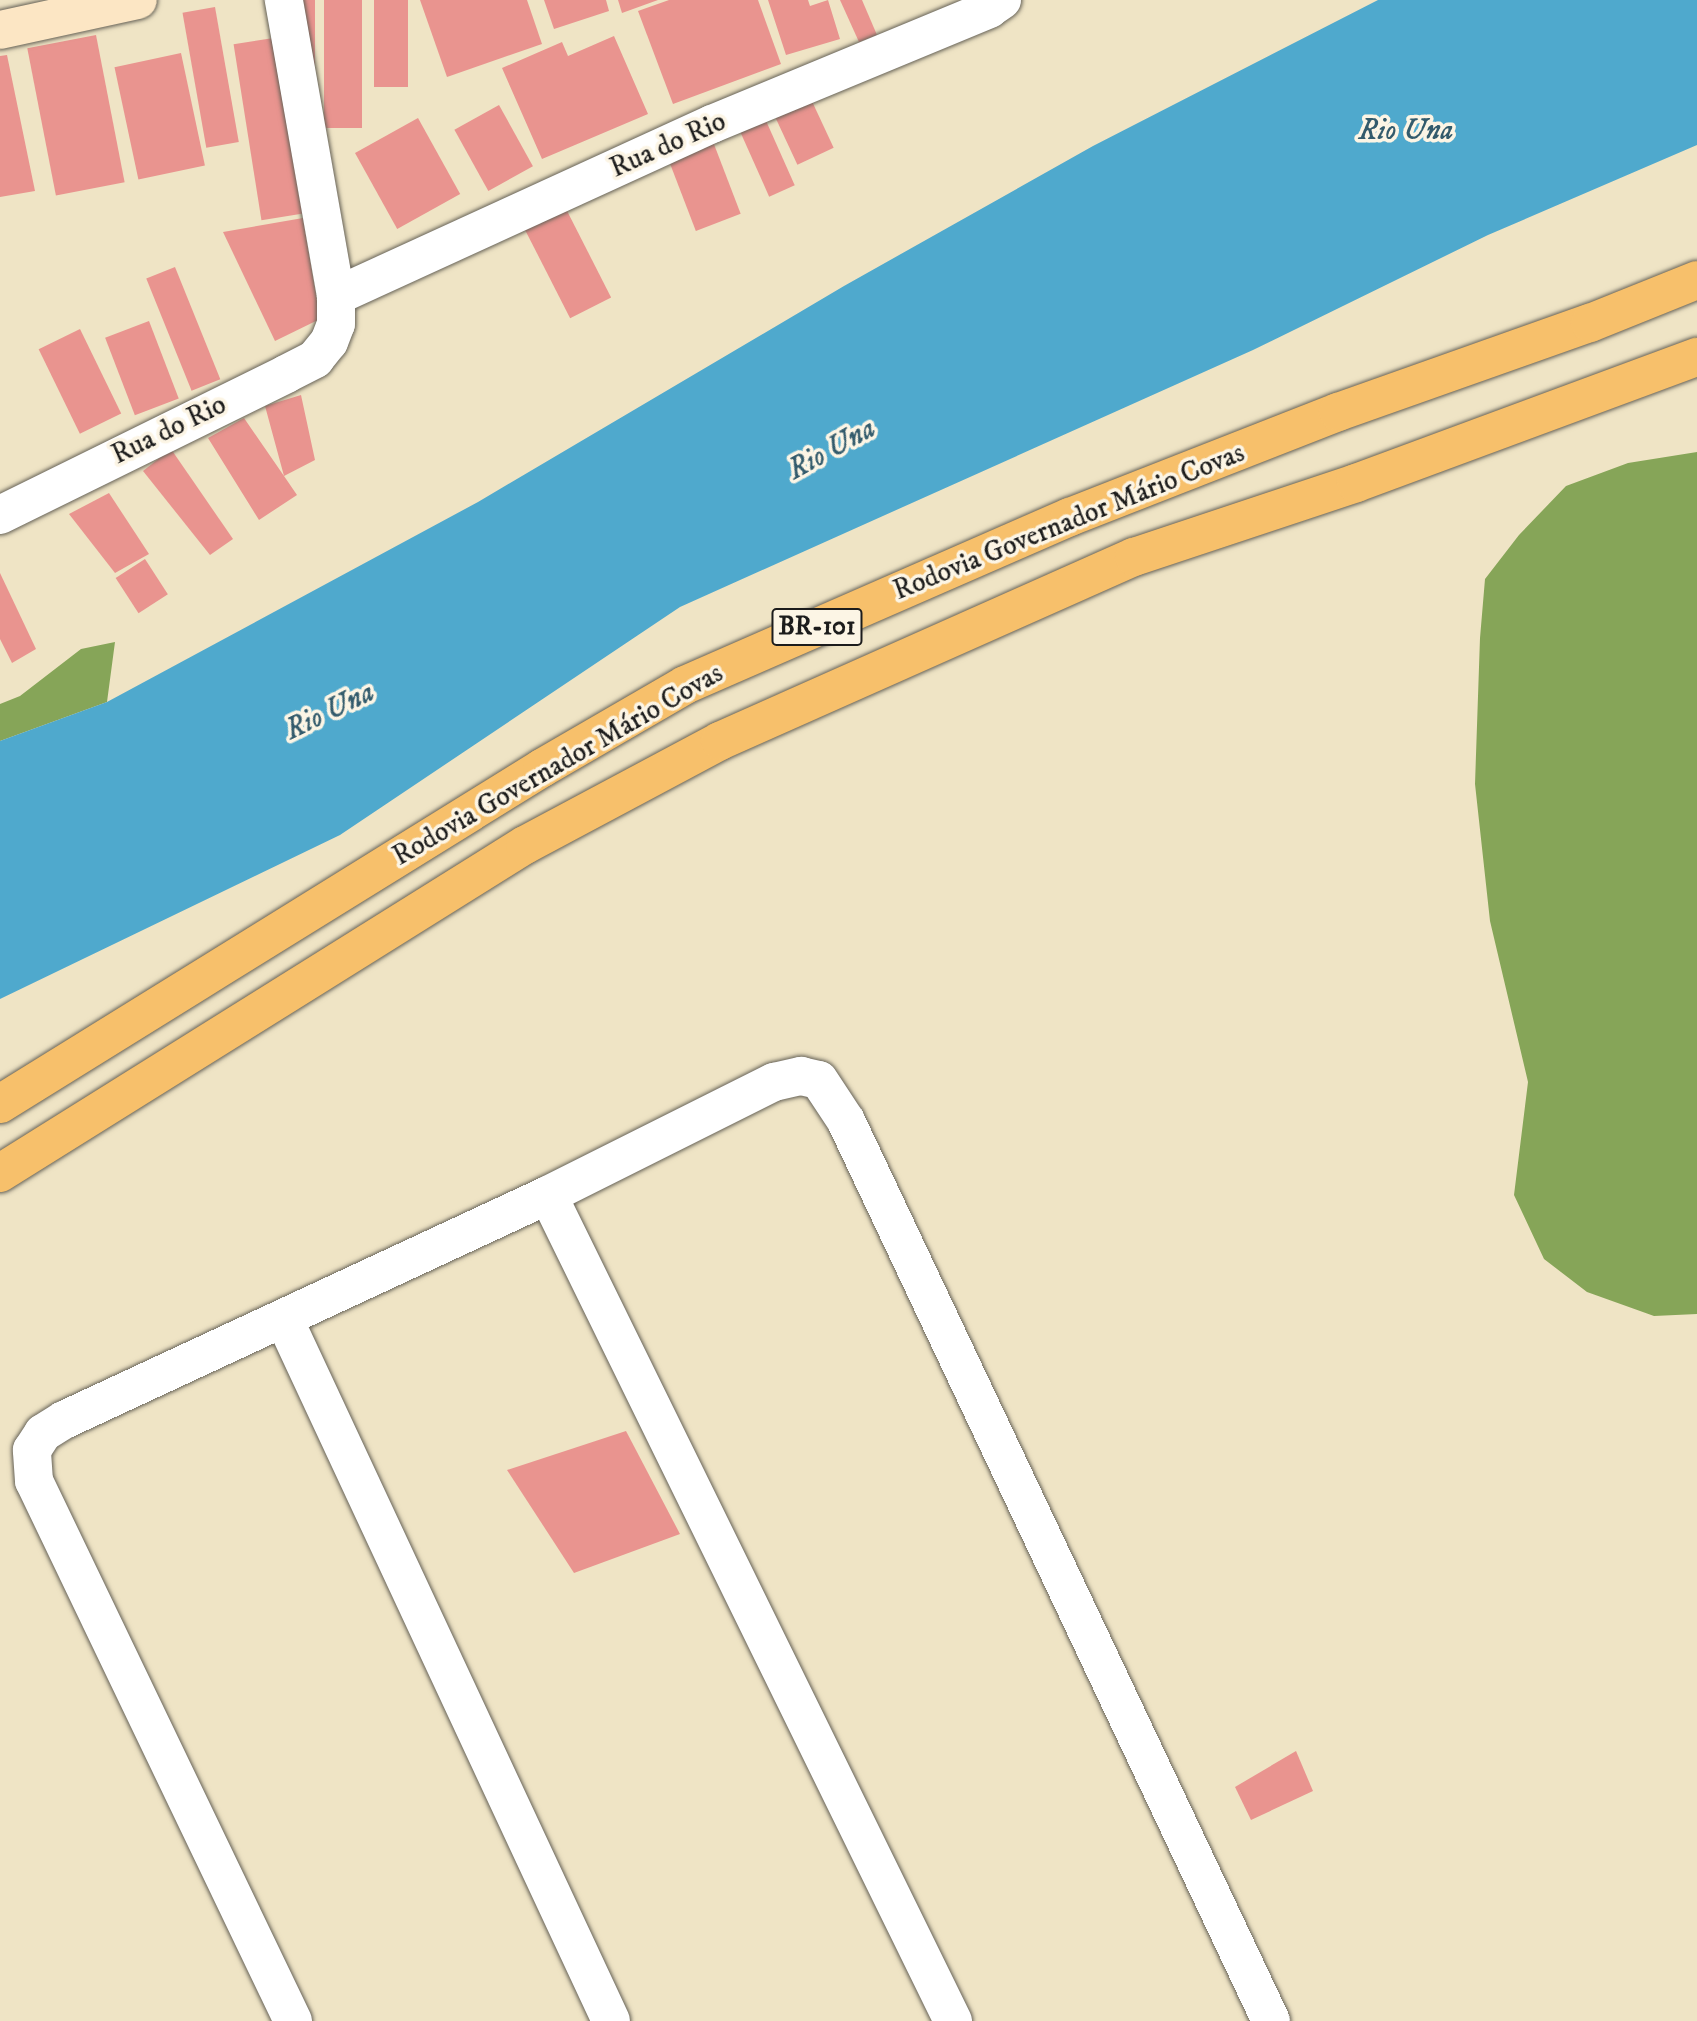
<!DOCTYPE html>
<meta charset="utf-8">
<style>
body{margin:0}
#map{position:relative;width:1697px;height:2021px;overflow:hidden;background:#efe4c5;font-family:"IM FELL DW Pica",serif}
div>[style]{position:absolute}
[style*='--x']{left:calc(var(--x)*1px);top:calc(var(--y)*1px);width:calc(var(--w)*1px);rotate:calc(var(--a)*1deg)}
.forest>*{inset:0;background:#86a558}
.water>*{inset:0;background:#4fa9cd}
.building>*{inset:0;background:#e9948f;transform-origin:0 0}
.roads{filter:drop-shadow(0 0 2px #666257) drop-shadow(0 0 2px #666257)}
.minor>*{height:38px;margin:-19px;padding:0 19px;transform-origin:19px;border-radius:19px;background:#fff}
.secondary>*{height:38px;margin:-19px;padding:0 19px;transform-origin:19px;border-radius:19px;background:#fce6c4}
.trunk>*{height:38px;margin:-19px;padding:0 19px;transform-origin:19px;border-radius:19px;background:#f7c06b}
span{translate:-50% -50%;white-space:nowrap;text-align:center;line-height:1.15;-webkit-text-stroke:7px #fcf5e5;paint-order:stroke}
.shield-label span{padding:2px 5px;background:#fcf5e5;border:2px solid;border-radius:5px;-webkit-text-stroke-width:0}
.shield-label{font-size:26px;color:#1c1c1c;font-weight:700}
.street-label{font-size:28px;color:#1c1c1c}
.water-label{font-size:30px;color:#335b6c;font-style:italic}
</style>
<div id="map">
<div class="forest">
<i style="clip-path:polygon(1697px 452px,1697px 1314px,1654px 1316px,1587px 1292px,1544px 1259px,1514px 1195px,1528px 1082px,1490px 921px,1475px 784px,1480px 638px,1485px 579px,1519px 535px,1566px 486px,1628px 463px)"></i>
<i style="clip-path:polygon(115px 642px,107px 702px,0 741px,0 704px,20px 696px,81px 649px)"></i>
</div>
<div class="water">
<i style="clip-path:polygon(1378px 0,1697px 0,1697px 145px,1488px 235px,1253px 350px,680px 607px,340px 835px,0 999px,0 741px,107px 702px,478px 502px,844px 286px,1093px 146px)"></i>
</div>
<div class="building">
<i style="left:295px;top:0;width:20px;height:134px"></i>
<i style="left:324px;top:0;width:38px;height:128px"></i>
<i style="left:374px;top:0;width:34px;height:87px"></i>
<i style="clip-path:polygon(420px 0,527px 0,542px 44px,447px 77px)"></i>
<i style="clip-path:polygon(544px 0,606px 0,609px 11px,554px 29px)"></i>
<i style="clip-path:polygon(618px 0,658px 0,622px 13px)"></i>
<i style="clip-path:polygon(669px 0,758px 0,781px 64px,673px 104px,638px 11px)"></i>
<i style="clip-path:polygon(768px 0,808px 0,810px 6px,828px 0,840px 39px,786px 55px)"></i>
<i style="clip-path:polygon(840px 0,862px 0,877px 35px,859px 42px)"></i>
<i style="left:215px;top:7px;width:137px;height:33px;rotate:80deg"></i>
<i style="left:96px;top:35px;width:150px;height:70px;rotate:79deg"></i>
<i style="clip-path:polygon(614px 36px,648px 114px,542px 159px,502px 68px,562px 42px,568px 56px)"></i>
<i style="left:280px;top:37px;width:178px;height:47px;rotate:81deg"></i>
<i style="left:181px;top:53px;width:115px;height:68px;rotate:78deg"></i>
<i style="clip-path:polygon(7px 55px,35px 191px,0 197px,0 56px)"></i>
<i style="left:810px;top:97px;width:56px;height:40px;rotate:65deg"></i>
<i style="left:499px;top:105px;width:70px;height:51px;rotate:61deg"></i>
<i style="left:763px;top:114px;width:78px;height:28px;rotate:66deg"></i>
<i style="left:418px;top:118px;width:87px;height:72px;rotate:61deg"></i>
<i style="left:712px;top:139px;width:80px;height:48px;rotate:69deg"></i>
<i style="left:563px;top:203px;width:106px;height:46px;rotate:63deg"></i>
<i style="clip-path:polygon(303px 218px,320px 319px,275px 341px,223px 232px)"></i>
<i style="left:175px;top:267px;width:121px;height:31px;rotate:68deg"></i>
<i style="left:149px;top:321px;width:83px;height:47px;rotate:69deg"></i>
<i style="left:80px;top:329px;width:94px;height:46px;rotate:64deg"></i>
<i style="clip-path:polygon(301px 395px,315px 460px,284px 476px,297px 495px,259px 520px,208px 438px,244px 418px,284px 476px,265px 406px)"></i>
<i style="clip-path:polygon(171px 449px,233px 539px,210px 555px,143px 471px)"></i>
<i style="clip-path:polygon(109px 493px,149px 554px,115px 573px,69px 514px)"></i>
<i style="left:145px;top:559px;width:42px;height:35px;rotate:57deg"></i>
<i style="clip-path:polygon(0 573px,36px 649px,12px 663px,0 639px)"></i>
<i style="clip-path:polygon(626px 1431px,680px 1534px,574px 1573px,507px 1470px)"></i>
<i style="clip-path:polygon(1296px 1751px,1313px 1791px,1251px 1820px,1235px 1787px)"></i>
</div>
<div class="roads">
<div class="minor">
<i style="--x:336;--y:296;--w:413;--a:-24.6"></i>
<i style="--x:712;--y:124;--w:300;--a:-22.5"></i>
<i style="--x:989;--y:9;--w:16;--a:-35"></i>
<i style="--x:0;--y:515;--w:319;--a:-26.2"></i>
<i style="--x:286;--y:374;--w:33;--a:-27"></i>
<i style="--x:315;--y:359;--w:22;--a:-51"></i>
<i style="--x:329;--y:342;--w:19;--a:-69"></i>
<i style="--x:336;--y:324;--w:28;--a:-90"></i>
<i style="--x:336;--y:296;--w:301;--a:-100"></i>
<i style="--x:548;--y:1195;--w:920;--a:63.88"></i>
<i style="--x:284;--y:1319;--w:774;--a:65.02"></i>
<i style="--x:293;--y:2021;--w:599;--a:-115.62"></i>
<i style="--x:34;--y:1481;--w:31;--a:-94"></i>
<i style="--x:32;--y:1450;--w:20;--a:-57"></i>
<i style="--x:43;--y:1433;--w:25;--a:-32"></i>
<i style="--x:64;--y:1420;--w:534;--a:-24.93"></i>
<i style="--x:548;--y:1195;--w:253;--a:-26.6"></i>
<i style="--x:774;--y:1082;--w:28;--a:-13"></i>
<i style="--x:801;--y:1076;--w:18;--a:13"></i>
<i style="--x:819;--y:1080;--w:49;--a:56.6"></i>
<i style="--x:846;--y:1121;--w:995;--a:64.72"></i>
</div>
<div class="secondary">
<i style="--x:0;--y:30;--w:141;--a:-12.3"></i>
</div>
<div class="trunk">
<i style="--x:0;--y:1104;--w:638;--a:-31.8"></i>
<i style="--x:542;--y:768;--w:165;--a:-30.1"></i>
<i style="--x:685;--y:685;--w:420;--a:-23.6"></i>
<i style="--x:1070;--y:517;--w:288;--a:-21.4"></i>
<i style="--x:1338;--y:412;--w:267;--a:-19.5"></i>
<i style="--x:1590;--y:323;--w:115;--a:-21.9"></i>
<i style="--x:0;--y:1173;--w:619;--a:-32"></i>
<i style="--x:525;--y:845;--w:221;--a:-28.1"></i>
<i style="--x:720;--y:741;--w:453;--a:-24"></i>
<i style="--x:1134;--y:557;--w:234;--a:-18.4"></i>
<i style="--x:1356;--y:483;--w:364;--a:-20.3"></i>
</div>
</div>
<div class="shield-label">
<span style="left:817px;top:627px">BR-101</span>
</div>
<div class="street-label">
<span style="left:668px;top:145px;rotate:-24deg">Rua do Rio</span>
<span style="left:169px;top:430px;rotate:-26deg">Rua do Rio</span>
<span style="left:1069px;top:522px;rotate:-22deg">Rodovia Governador Mário Covas</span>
<span style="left:558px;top:765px;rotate:-30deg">Rodovia Governador Mário Covas</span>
</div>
<div class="water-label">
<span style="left:1406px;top:131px">Rio Una</span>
<span style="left:832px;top:450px;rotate:-29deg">Rio Una</span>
<span style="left:330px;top:712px;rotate:-26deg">Rio Una</span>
</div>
</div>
